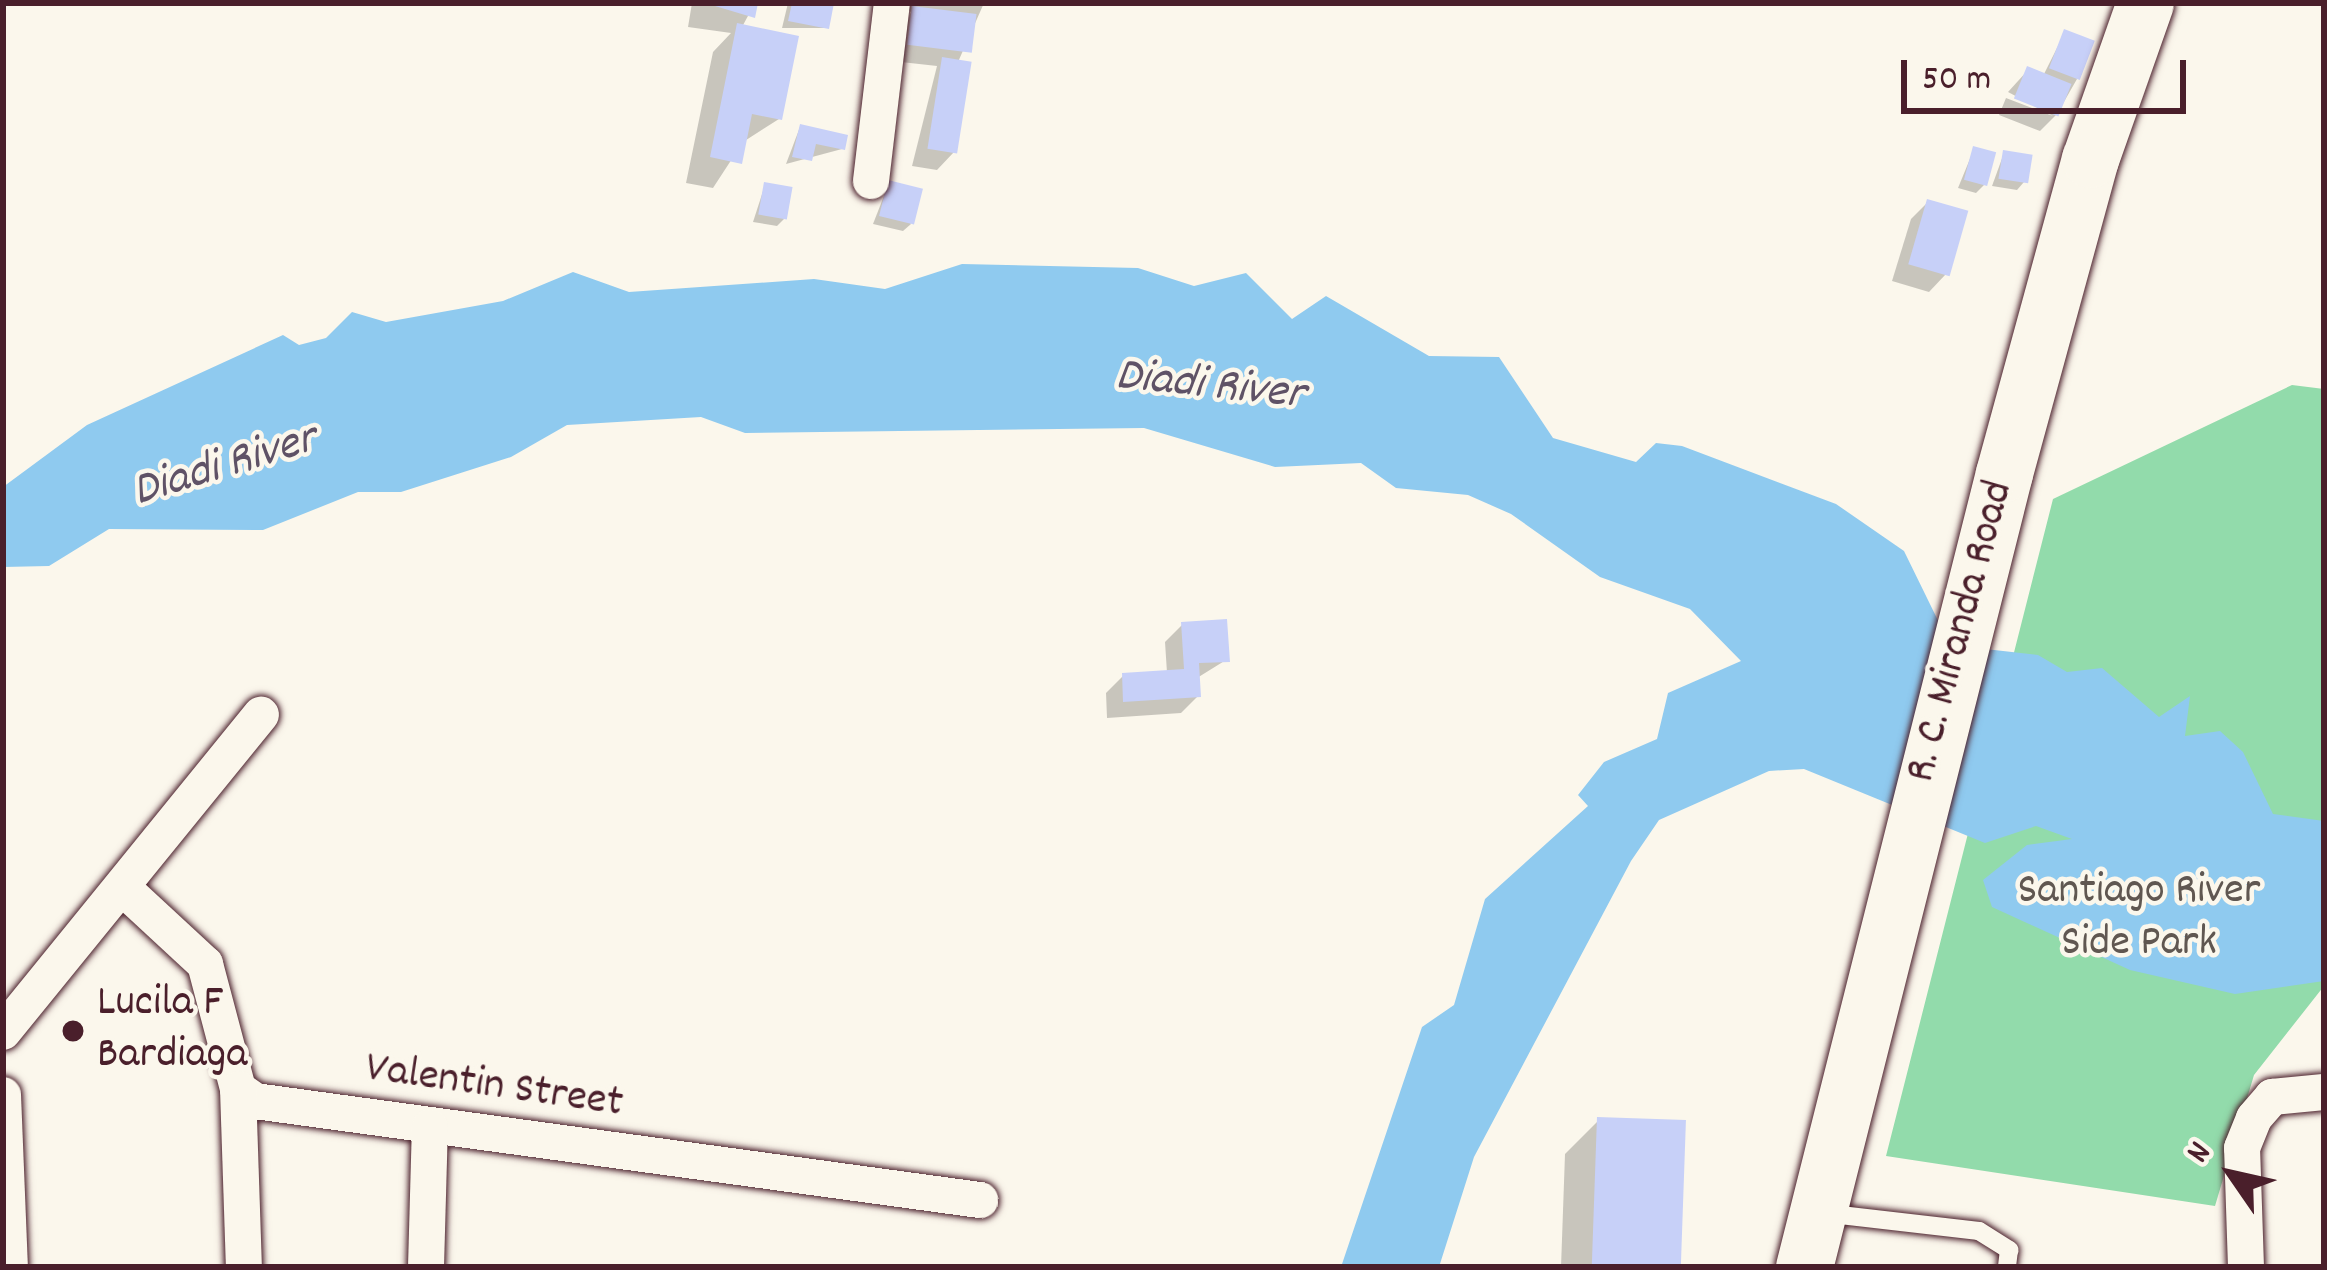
<!DOCTYPE html>
<style>
body{margin:0}
#map{position:relative;width:2327px;height:1270px;overflow:hidden;background:#fbf7ec;font-family:Dekko,sans-serif}
div>[style]{position:absolute}
[style*='--x']{left:calc(var(--x)*1px);top:calc(var(--y)*1px);width:calc(var(--w)*1px);rotate:calc(var(--a)*1deg)}
.green>*{inset:0;background:#92dbab}
.water>*{inset:0;background:#8fcaef}
.shadow>*{inset:0;background:#0003}
.building>*{inset:0;background:#c7d0f8;transform-origin:0 0}
.roads{filter:drop-shadow(0 0 3px #4a1f2b) drop-shadow(0 0 3px #4a1f2b)}
.service>*{height:18px;margin:-9px;padding:0 9px;transform-origin:9px;border-radius:9px;background:#fbf7ec}
.minor>*{height:36px;margin:-18px;padding:0 18px;transform-origin:18px;border-radius:18px;background:#fbf7ec}
.primary>*{height:57px;margin:-28.5px;padding:0 28.5px;transform-origin:28.5px;border-radius:28.5px;background:#fbf7ec}
.dots>*{width:33px;height:33px;translate:-50% -50%;box-sizing:border-box;border:6px solid #fbf7ec;border-radius:50%}
span{translate:-50% -50%;white-space:nowrap;text-align:center;line-height:1.15;-webkit-text-stroke:9px #fbf7ec;paint-order:stroke}
.street-label{font-size:45px;color:#4a1f2b}
.park-label{font-size:45px;color:#605751}
.poi-label{font-size:45px;color:#4a1f2b}
.left{translate:0 -50%;text-align:left}
.water-label{font-size:48px;color:#5f5266;font-style:italic}
.frame{position:absolute;inset:0;border:6px solid #4a1f2b;pointer-events:none}
.north{position:absolute;left:2171px;top:1114px;width:120px;height:120px;-webkit-text-stroke:9px #fbf7ec;paint-order:stroke;rotate:304deg;font-size:33px;font-weight:700;line-height:48px;text-align:center;color:#4a1f2b}
.north::after{content:'';display:block;margin:auto;width:42px;height:54px;background:#4a1f2b;clip-path:polygon(50% 0,100% 100%,50% 72%,0 100%)}
.scale{position:absolute;left:1901px;top:60px;width:285px;height:54px;box-sizing:border-box;border:6px solid #4a1f2b;border-top:0;padding-left:15px;font-size:36px;line-height:42px;white-space:nowrap;color:#4a1f2b;-webkit-text-stroke:9px #fbf7ec;paint-order:stroke}
</style>
<div id="map">
<div class="green">
<i style="clip-path:polygon(2292px 385px,2324px 389px,2324px 986px,2254px 1075px,2215px 1206px,1886px 1156px,2053px 499px)"></i>
</div>
<div class="water">
<i style="clip-path:polygon(962px 264px,1138px 268px,1194px 286px,1246px 273px,1292px 319px,1326px 296px,1429px 356px,1499px 357px,1553px 438px,1636px 462px,1656px 443px,1682px 446px,1836px 504px,1904px 551px,1950px 645px,2038px 655px,2067px 672px,2102px 668px,2159px 717px,2190px 696px,2185px 736px,2220px 731px,2243px 752px,2273px 814px,2324px 821px,2324px 981px,2235px 994px,2130px 970px,1992px 907px,1983px 880px,2027px 845px,2072px 839px,2036px 826px,1985px 843px,1804px 769px,1769px 771px,1659px 820px,1631px 861px,1474px 1157px,1439px 1267px,1341px 1267px,1422px 1027px,1454px 1005px,1485px 899px,1588px 806px,1578px 795px,1604px 762px,1657px 739px,1668px 693px,1741px 661px,1690px 609px,1600px 577px,1511px 514px,1468px 495px,1396px 488px,1361px 463px,1275px 467px,1144px 428px,745px 433px,701px 417px,567px 425px,511px 457px,401px 492px,358px 492px,263px 530px,109px 529px,49px 566px,3px 567px,3px 487px,87px 425px,283px 335px,299px 345px,326px 338px,352px 312px,386px 322px,503px 301px,573px 272px,629px 292px,814px 279px,885px 289px)"></i>
</div>
<div class="shadow">
<i style="clip-path:polygon(692px 3px,755px 3px,742px 27px,779px 119px,743px 142px,713px 188px,686px 183px,713px 52px,731px 33px,688px 27px)"></i>
<i style="clip-path:polygon(788px 3px,831px 3px,826px 28px,782px 28px)"></i>
<i style="clip-path:polygon(896px 3px,984px 3px,958px 62px,954px 152px,937px 170px,912px 166px,937px 66px,892px 61px,911px 12px)"></i>
<i style="clip-path:polygon(2065px 32px,2077px 79px,2057px 114px,2040px 131px,1999px 115px,2006px 98px,2053px 116px,2008px 92px,2028px 70px,2043px 76px)"></i>
<i style="clip-path:polygon(800px 127px,842px 149px,786px 164px)"></i>
<i style="clip-path:polygon(1974px 149px,1984px 185px,1976px 193px,1958px 188px)"></i>
<i style="clip-path:polygon(2004px 153px,2024px 182px,2017px 190px,1992px 186px)"></i>
<i style="clip-path:polygon(889px 183px,911px 224px,903px 231px,873px 224px)"></i>
<i style="clip-path:polygon(765px 185px,785px 218px,777px 226px,753px 222px)"></i>
<i style="clip-path:polygon(1928px 202px,1946px 274px,1929px 292px,1892px 281px,1911px 219px)"></i>
<i style="clip-path:polygon(1182px 625px,1226px 660px,1197px 678px,1198px 696px,1181px 713px,1107px 718px,1106px 693px,1123px 676px,1167px 673px,1165px 642px)"></i>
<i style="clip-path:polygon(1599px 1120px,1678px 1267px,1561px 1267px,1565px 1154px)"></i>
</div>
<div class="building">
<i style="clip-path:polygon(705px 3px,758px 3px,755px 18px)"></i>
<i style="clip-path:polygon(792px 3px,834px 3px,829px 29px,788px 21px)"></i>
<i style="left:912px;top:6px;width:65px;height:39px;rotate:7deg"></i>
<i style="clip-path:polygon(737px 23px,799px 36px,782px 120px,752px 114px,742px 164px,710px 157px)"></i>
<i style="left:2064px;top:29px;width:33px;height:42px;rotate:21deg"></i>
<i style="left:942px;top:57px;width:30px;height:93px;rotate:9deg"></i>
<i style="left:2027px;top:66px;width:48px;height:35px;rotate:22deg"></i>
<i style="clip-path:polygon(800px 124px,848px 135px,845px 150px,816px 144px,812px 161px,792px 157px)"></i>
<i style="left:1973px;top:146px;width:24px;height:35px;rotate:15deg"></i>
<i style="left:2003px;top:150px;width:30px;height:29px;rotate:9deg"></i>
<i style="left:888px;top:180px;width:36px;height:37px;rotate:14deg"></i>
<i style="left:764px;top:182px;width:29px;height:33px;rotate:10deg"></i>
<i style="left:1927px;top:199px;width:43px;height:68px;rotate:16deg"></i>
<i style="clip-path:polygon(1227px 619px,1230px 662px,1199px 663px,1201px 697px,1123px 702px,1122px 673px,1184px 669px,1181px 622px)"></i>
<i style="left:1597px;top:1117px;width:89px;height:150px;rotate:2deg"></i>
</div>
<div class="roads">
<div class="service">
<i style="--x:1823;--y:1213;--w:157;--a:6.6"></i>
<i style="--x:1979;--y:1231;--w:36;--a:32"></i>
<i style="--x:2009;--y:1250;--w:17;--a:97"></i>
</div>
<div class="minor">
<i style="--x:871;--y:181;--w:179;--a:-83.3"></i>
<i style="--x:125;--y:890;--w:109;--a:42.8"></i>
<i style="--x:205;--y:964;--w:129;--a:75.2"></i>
<i style="--x:238;--y:1089;--w:21;--a:35"></i>
<i style="--x:255;--y:1101;--w:732;--a:7.78"></i>
<i style="--x:3;--y:1032;--w:409;--a:-50.9"></i>
<i style="--x:238;--y:1089;--w:178;--a:88.1"></i>
<i style="--x:3;--y:1095;--w:172;--a:87.7"></i>
<i style="--x:426;--y:1267;--w:140;--a:-88.4"></i>
<i style="--x:2246;--y:1267;--w:119;--a:-91.9"></i>
<i style="--x:2242;--y:1148;--w:32;--a:-68"></i>
<i style="--x:2254;--y:1118;--w:28;--a:-49"></i>
<i style="--x:2272;--y:1097;--w:52;--a:-5.5"></i>
</div>
<div class="primary">
<i style="--x:1804;--y:1267;--w:819;--a:-75.86"></i>
<i style="--x:2004;--y:473;--w:326;--a:-74.7"></i>
<i style="--x:2090;--y:159;--w:165;--a:-70.6"></i>
</div>
</div>
<div class="dots">
<i style="left:73px;top:1031px;background:#4a1f2b"></i>
</div>
<div class="street-label">
<span style="left:1962px;top:632px;rotate:-75deg">R. C. Miranda Road</span>
<span style="left:494px;top:1088px;rotate:8deg">Valentin Street</span>
</div>
<div class="park-label">
<span style="left:2139px;top:919px">Santiago River<br>Side Park</span>
</div>
<div class="poi-label">
<span class="left" style="left:97px;top:1031px">Lucila F<br>Bardiaga</span>
</div>
<div class="water-label">
<span style="left:1210px;top:387px;rotate:6deg">Diadi River</span>
<span style="left:225px;top:467px;rotate:-17deg">Diadi River</span>
</div>
<div class="frame"></div>
<div class="north">N</div>
<div class="scale">50 m</div>
</div>
